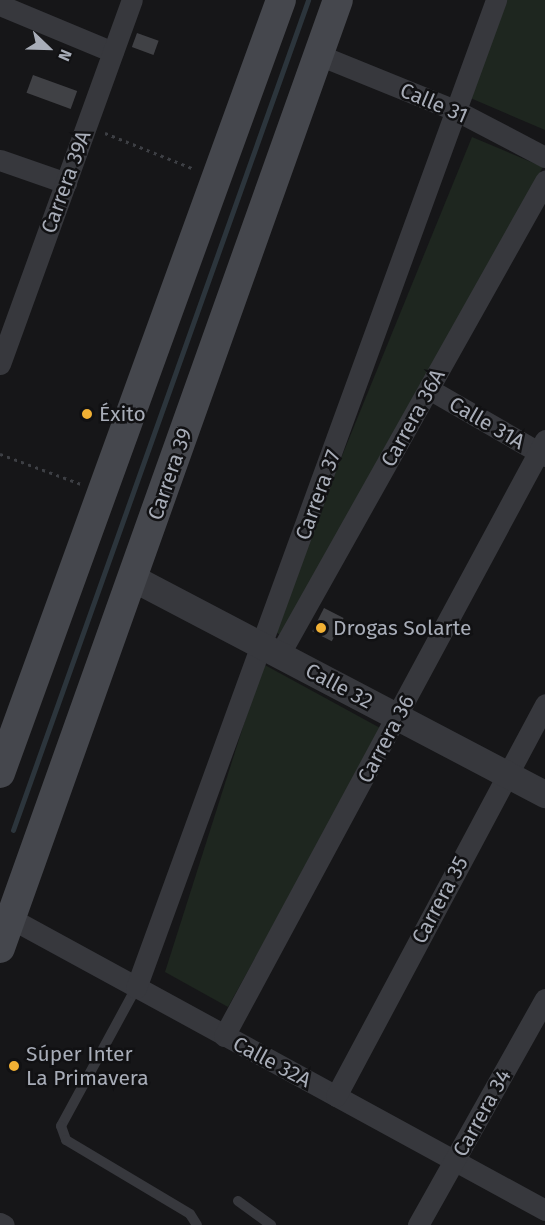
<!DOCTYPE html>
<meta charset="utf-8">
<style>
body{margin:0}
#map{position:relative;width:545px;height:1225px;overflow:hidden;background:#161618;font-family:"Fira Sans",sans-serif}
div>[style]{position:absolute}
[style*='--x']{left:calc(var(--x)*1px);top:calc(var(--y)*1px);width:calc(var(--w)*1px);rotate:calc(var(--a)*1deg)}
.green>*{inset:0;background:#1e261f}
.stream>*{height:5px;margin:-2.5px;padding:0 2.5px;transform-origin:2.5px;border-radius:2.5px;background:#2c353c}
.building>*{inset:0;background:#404145;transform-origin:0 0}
.path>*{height:3px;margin-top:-1.5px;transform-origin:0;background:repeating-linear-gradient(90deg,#3d3f44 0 3px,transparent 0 7.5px)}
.service>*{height:10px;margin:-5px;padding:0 5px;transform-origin:5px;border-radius:5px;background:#37383d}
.minor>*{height:21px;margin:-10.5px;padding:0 10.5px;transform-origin:10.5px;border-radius:10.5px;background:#37383d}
.tertiary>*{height:27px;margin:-13.5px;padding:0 13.5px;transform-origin:13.5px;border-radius:13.5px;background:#37383d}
.secondary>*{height:30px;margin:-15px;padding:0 15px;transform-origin:15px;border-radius:15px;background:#45474d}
.dots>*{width:16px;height:16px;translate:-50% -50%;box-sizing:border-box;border:3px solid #111113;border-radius:50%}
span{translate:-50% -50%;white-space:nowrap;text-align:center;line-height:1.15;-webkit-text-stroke:5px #111113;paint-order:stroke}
.street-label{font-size:21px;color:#a8adb8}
.poi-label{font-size:21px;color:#a8adb8}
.left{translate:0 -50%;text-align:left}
.north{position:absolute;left:18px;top:18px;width:60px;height:60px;-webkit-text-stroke:4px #111113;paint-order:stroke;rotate:113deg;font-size:16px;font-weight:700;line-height:24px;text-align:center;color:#a8adb8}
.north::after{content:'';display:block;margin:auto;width:21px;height:27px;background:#a8adb8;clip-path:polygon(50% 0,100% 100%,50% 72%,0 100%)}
</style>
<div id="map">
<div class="green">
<i style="clip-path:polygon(507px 0,545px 0,545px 130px,468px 97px)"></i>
<i style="clip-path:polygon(472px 137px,543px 167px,283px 636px,271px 630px)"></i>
<i style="clip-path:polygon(263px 664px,382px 729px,228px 1007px,165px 972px)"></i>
</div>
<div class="stream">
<i style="--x:13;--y:830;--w:881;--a:-70.43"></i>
</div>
<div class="building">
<i style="left:137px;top:33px;width:23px;height:15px;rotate:20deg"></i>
<i style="left:33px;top:75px;width:47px;height:19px;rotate:20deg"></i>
<i style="left:324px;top:608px;width:22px;height:26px;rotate:27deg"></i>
</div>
<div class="path">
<i style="--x:105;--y:133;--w:96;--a:22"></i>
<i style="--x:0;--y:454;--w:86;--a:20.3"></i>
</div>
<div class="service">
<i style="--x:136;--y:988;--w:157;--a:118.5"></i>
<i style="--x:61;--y:1126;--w:15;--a:70"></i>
<i style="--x:66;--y:1140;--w:144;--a:30.8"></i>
<i style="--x:190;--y:1214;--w:13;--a:58"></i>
<i style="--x:238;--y:1201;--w:41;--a:36"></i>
</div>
<div class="minor">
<i style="--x:0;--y:5;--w:122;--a:22.6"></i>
<i style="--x:319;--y:55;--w:149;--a:22.1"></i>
<i style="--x:457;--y:111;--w:99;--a:27.6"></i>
<i style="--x:0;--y:160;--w:70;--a:19.2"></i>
<i style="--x:0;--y:364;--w:387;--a:-70.1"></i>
<i style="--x:429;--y:389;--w:134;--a:30"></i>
<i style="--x:279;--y:655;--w:544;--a:-60.7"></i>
<i style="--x:1;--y:913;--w:620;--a:28.63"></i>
<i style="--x:136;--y:988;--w:1052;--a:-69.98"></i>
<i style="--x:224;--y:1036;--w:677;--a:-61.69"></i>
<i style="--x:336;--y:1096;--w:444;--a:-61.9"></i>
<i style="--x:0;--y:1223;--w:4;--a:27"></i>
<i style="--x:418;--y:1225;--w:259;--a:-60.7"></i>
</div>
<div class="tertiary">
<i style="--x:133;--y:578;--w:465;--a:27.7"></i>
</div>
<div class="secondary">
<i style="--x:0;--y:773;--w:822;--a:-70.02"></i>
<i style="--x:0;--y:948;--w:1006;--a:-70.38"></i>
</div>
<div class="dots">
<i style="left:87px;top:414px;background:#f2b134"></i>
<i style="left:321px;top:628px;background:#f2b134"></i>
<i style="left:14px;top:1066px;background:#f2b134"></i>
</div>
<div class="street-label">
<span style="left:434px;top:103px;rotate:23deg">Calle 31</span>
<span style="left:66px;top:182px;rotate:-70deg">Carrera 39A</span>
<span style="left:413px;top:418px;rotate:-61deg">Carrera 36A</span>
<span style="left:487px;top:423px;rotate:30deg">Calle 31A</span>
<span style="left:170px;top:474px;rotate:-71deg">Carrera 39</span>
<span style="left:318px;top:495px;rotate:-70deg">Carrera 37</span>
<span style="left:339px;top:686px;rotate:28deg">Calle 32</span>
<span style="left:386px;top:739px;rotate:-62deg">Carrera 36</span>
<span style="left:440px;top:900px;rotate:-62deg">Carrera 35</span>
<span style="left:272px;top:1062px;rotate:28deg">Calle 32A</span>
<span style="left:482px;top:1113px;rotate:-61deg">Carrera 34</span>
</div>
<div class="poi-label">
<span class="left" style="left:99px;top:414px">Éxito</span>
<span class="left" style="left:333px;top:628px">Drogas Solarte</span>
<span class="left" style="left:26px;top:1066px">Súper Inter<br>La Primavera</span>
</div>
<div class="north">N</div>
</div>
